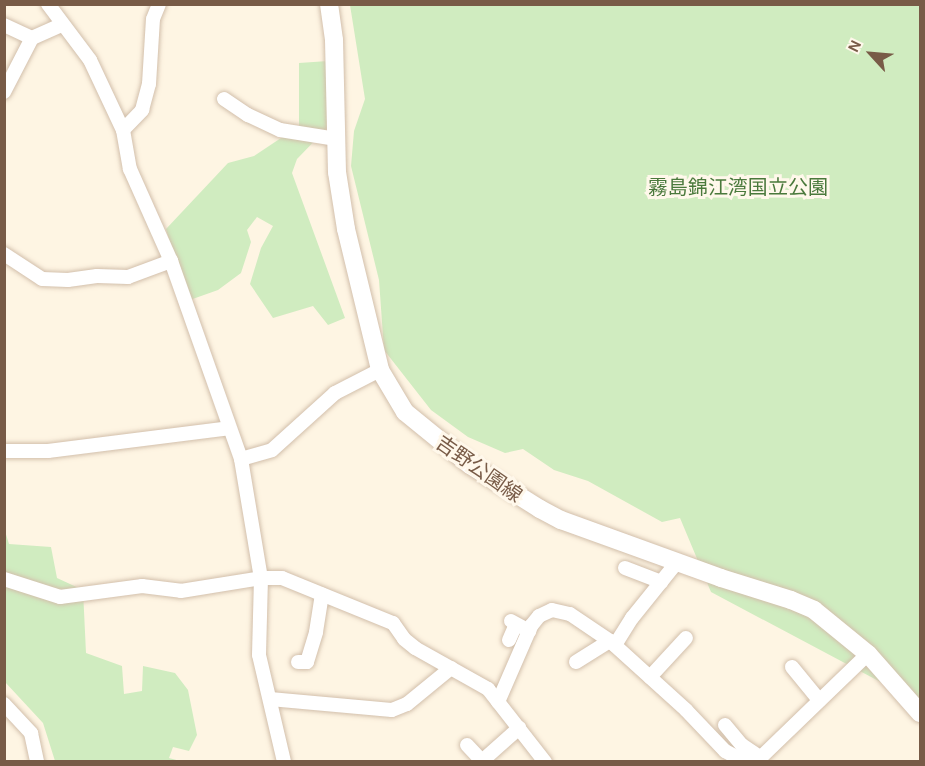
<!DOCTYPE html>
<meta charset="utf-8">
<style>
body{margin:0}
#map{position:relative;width:925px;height:766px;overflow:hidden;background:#fef5e3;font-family:Karla,"Noto Sans JP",sans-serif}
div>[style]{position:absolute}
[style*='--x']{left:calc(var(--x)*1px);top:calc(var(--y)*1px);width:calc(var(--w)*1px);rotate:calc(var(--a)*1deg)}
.green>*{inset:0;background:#d0ecc0}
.roads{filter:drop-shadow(0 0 2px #d2bfab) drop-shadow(0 0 2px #d2bfab)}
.street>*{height:14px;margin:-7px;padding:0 7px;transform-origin:7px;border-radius:7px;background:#fff}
.secondary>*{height:18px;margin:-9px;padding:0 9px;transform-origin:9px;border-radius:9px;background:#fff}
span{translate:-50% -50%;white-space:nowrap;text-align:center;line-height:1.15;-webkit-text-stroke:6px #fff8eb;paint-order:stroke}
.park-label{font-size:20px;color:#4a793c}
.street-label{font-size:20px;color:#785b47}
.frame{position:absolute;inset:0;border:6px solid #785b47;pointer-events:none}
.north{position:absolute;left:841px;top:24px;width:60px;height:60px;-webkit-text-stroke:4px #fff8eb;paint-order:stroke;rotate:296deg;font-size:16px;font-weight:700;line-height:24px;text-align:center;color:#785b47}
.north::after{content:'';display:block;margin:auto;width:21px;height:27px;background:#785b47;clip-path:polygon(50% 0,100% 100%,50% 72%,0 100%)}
</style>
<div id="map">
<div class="green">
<i style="clip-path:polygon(350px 5px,920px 5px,920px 703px,711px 592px,680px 518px,662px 522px,588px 481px,554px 470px,523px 449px,505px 453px,468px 437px,431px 410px,384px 350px,379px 280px,351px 166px,354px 131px,365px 99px)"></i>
<i style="clip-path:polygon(328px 61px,329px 126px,297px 159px,292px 173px,345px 318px,328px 325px,313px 306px,273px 318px,250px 284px,261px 248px,273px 226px,257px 217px,247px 230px,251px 242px,241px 273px,218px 290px,187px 301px,166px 229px,228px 163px,254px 156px,299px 126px,299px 63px)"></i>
<i style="clip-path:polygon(4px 528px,9px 544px,51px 547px,57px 578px,83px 590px,86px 653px,122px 666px,124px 694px,142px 691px,143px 666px,175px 673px,188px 690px,197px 735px,189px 751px,173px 747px,169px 758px,180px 761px,55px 761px,43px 723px,5px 682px)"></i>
</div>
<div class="roads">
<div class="street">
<i style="--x:48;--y:4;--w:70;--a:53.1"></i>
<i style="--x:90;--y:60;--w:77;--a:64.8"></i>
<i style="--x:123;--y:130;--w:40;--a:80"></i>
<i style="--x:130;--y:169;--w:101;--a:66"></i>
<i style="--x:171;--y:261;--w:210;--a:70.5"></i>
<i style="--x:241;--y:459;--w:121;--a:80.5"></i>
<i style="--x:261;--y:578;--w:77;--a:91.5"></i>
<i style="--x:259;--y:655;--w:110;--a:76.8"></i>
<i style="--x:4;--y:25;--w:31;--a:25"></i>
<i style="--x:4;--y:92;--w:61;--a:-62.6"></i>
<i style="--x:32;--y:38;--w:32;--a:-24"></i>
<i style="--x:224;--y:99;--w:29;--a:34"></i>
<i style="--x:248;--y:115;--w:35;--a:25"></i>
<i style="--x:280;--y:130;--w:57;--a:9.1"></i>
<i style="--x:123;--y:130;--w:28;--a:-46"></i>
<i style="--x:142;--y:110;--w:27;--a:-75"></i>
<i style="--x:149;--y:84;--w:65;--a:-86.5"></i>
<i style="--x:153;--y:19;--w:16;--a:-68"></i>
<i style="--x:4;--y:254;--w:45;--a:33.3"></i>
<i style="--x:42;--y:279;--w:26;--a:2"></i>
<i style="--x:68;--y:280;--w:29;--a:-8"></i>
<i style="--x:97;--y:276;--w:31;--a:2"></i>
<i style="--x:128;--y:277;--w:46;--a:-20.4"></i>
<i style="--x:4;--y:451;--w:44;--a:0"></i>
<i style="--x:48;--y:451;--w:182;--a:-7.2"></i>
<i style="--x:241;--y:459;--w:32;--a:-16"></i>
<i style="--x:272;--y:450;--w:85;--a:-42.1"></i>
<i style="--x:335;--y:393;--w:51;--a:-27.1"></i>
<i style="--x:625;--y:568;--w:39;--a:21"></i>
<i style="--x:4;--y:579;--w:59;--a:17.8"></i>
<i style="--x:60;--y:597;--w:83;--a:-7.6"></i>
<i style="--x:142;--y:586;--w:39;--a:7"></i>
<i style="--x:181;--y:591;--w:81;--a:-9.2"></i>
<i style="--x:261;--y:578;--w:21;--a:0"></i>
<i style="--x:282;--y:578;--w:120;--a:22.1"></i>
<i style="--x:393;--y:623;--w:19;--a:55"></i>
<i style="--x:404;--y:639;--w:14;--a:39"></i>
<i style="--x:415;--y:648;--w:84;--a:29.3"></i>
<i style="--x:488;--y:689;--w:93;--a:52"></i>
<i style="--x:511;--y:621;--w:21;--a:29"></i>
<i style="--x:509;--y:640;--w:17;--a:-66"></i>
<i style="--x:615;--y:645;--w:32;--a:-58"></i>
<i style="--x:632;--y:618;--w:73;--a:-51.1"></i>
<i style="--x:298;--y:662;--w:9;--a:0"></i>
<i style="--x:307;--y:662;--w:31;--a:-73"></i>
<i style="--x:316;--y:632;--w:38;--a:-81"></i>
<i style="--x:576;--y:662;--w:40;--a:-32"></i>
<i style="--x:792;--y:667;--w:43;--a:50.7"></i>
<i style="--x:650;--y:677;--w:53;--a:-47.3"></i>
<i style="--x:270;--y:699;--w:122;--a:5.2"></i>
<i style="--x:392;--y:710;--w:16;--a:-22"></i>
<i style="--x:407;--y:704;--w:57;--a:-39.3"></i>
<i style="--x:498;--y:702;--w:83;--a:-66.5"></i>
<i style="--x:531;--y:626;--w:13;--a:-51"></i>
<i style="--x:539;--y:616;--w:14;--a:-25"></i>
<i style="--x:552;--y:610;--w:18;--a:13"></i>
<i style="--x:570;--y:614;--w:48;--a:34"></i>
<i style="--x:610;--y:641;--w:103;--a:42.2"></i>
<i style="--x:686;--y:710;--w:57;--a:46.4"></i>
<i style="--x:725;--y:751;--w:24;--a:28"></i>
<i style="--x:4;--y:704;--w:40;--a:47"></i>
<i style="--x:31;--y:733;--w:30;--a:78"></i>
<i style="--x:725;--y:725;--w:26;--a:50"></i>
<i style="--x:742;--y:745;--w:22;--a:34"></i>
<i style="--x:467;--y:745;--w:22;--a:47"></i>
<i style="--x:482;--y:761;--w:50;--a:-41.7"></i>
<i style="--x:756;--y:762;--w:156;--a:-44"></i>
</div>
<div class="secondary">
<i style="--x:329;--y:4;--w:36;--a:82"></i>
<i style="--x:334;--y:40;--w:132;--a:88.7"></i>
<i style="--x:337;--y:172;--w:58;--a:81"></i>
<i style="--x:346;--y:229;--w:145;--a:76.4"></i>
<i style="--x:380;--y:370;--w:49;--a:59.2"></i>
<i style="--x:405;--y:412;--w:84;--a:39.2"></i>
<i style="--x:470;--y:465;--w:83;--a:32.2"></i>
<i style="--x:540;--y:509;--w:24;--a:28"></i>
<i style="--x:561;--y:520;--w:170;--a:19.9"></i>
<i style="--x:721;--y:578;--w:73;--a:17.4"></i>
<i style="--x:791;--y:600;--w:25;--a:23"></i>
<i style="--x:814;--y:610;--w:70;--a:39.2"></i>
<i style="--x:868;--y:654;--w:79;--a:48.6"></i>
</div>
</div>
<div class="park-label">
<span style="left:738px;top:187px">霧島錦江湾国立公園</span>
</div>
<div class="street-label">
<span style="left:479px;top:469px;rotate:35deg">吉野公園線</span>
</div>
<div class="frame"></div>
<div class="north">N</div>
</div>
